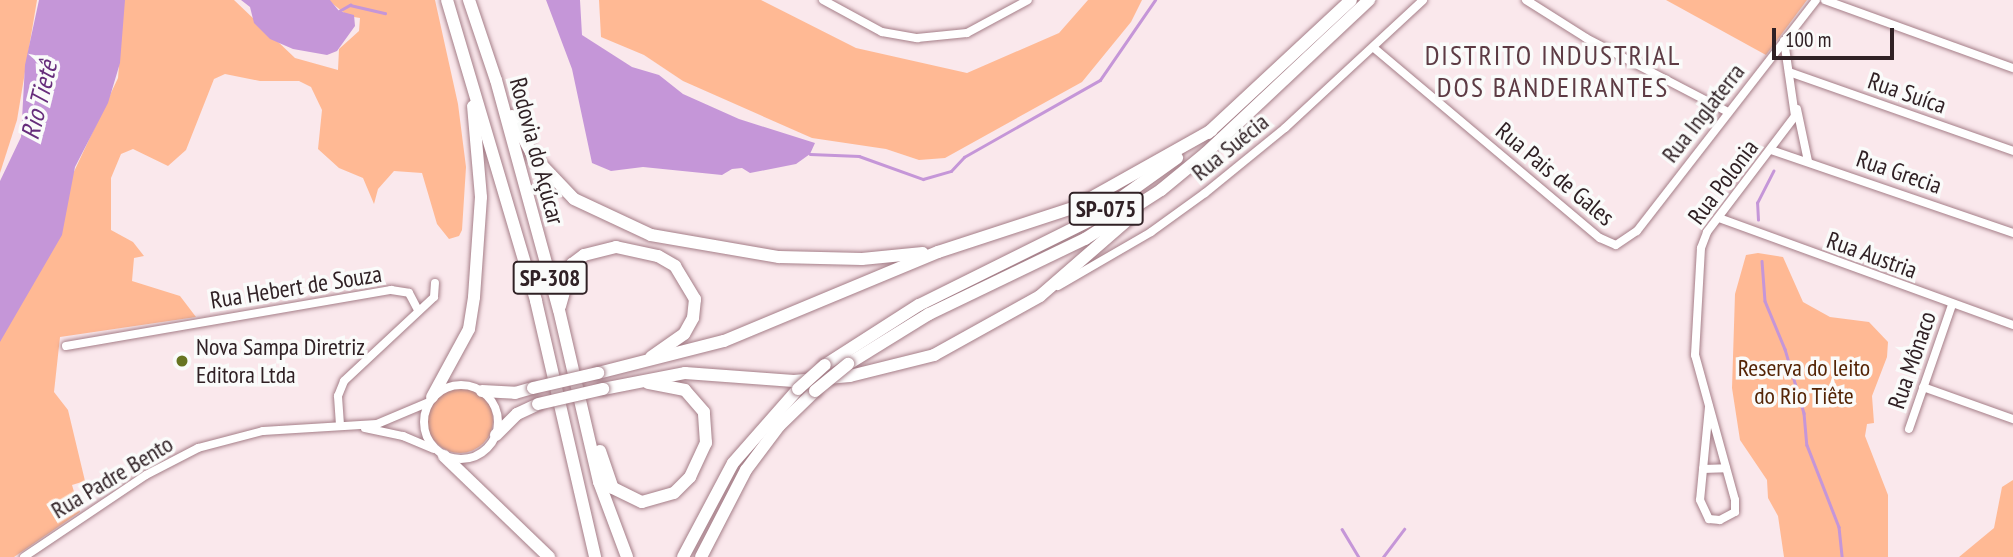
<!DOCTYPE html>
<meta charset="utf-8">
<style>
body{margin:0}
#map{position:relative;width:2013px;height:557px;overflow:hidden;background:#fae8ec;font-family:"PT Sans Narrow",sans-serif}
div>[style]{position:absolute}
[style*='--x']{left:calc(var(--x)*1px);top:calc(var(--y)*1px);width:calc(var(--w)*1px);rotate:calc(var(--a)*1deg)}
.green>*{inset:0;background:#ffb994}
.round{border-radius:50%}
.water>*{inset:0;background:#c596d8}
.stream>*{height:2.5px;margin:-1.25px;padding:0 1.25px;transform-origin:1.25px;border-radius:1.25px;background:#c596d8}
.roads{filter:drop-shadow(0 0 2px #a57e88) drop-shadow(0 0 2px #a57e88)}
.minor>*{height:8px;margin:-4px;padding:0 4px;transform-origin:4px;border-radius:4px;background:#fff}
.minor>.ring{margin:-4px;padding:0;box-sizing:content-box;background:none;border:8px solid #fff;border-radius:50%}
.highway>*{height:12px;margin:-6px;padding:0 6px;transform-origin:6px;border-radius:6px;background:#fff}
.bridges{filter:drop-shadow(0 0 2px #a57e88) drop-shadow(0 0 2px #a57e88)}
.highway-bridge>*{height:12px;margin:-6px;padding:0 6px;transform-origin:6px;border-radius:6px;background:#fff}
.dots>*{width:19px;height:19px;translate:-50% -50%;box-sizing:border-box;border:4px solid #fafbfa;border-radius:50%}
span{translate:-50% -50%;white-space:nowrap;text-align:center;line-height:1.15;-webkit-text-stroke:7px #fafbfa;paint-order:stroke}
.shield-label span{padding:2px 5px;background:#fafbfa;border:2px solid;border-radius:5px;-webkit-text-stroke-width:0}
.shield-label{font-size:23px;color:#302125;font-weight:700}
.street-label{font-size:24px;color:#302125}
.poi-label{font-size:24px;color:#302125}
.left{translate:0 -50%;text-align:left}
.park-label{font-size:24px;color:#542405}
.water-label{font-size:26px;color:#662d7b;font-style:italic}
.quarter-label{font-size:28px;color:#5d3b44;letter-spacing:2px}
.scale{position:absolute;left:1772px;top:28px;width:122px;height:32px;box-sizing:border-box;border:4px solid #302125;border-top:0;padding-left:9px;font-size:21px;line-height:24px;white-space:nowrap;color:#302125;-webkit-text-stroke:5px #fafbfa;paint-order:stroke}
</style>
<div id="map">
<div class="green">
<i style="clip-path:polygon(0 0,37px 0,17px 120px,0 173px)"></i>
<i style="clip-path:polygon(124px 0,234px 0,295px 58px,338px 70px,339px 49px,359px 31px,360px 18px,348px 16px,328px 0,435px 0,458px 104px,466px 167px,462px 230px,459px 236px,449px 239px,437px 224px,422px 173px,394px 171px,378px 189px,374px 204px,363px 178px,339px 168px,318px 149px,322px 110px,311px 87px,299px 81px,260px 81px,225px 74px,214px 79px,186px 150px,168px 166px,133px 149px,121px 154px,111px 178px,111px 230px,133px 242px,144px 256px,134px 258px,132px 281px,180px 296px,196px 317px,60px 337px,54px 392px,68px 410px,85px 481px,72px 485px,80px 512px,14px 557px,0 557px,0 329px,118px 78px)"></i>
<i style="clip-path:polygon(599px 0,761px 0,856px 48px,967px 73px,1059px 33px,1088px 0,1142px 0,1131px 22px,1082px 82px,945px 158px,919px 160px,886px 149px,812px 138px,683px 81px,644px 55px,601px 37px)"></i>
<i style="clip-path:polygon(1666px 0,1807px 0,1766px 55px)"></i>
<i style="clip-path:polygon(1758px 253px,1783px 257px,1803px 302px,1830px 317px,1869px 322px,1888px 342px,1887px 357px,1872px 396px,1874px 423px,1867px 424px,1865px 436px,1888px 495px,1888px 557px,1784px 557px,1778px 516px,1768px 498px,1767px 480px,1740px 440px,1732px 388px,1735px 294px,1746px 255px)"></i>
<i class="round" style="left:427px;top:387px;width:66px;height:66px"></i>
<i style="clip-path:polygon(2013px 480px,2013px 557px,1959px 557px,1994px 528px,2002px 487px)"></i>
</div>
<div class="water">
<i style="clip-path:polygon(39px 0,125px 0,120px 63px,108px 103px,75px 167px,62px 235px,0 342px,0 181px,21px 137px,25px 65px)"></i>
<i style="clip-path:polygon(241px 0,330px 0,339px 11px,354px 15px,355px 26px,337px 51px,327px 55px,293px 49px,270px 39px,254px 23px,250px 7px)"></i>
<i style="clip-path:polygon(546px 0,580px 0,582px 35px,632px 67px,659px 75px,683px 94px,739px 119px,815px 143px,810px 154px,796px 164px,750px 173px,742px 168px,732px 169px,722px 175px,643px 167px,611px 171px,592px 163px,572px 69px)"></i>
</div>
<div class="stream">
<i style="--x:339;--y:11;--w:13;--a:-29"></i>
<i style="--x:350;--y:5;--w:36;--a:13"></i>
<i style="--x:810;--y:154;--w:49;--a:2.3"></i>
<i style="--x:859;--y:156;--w:68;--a:19.8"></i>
<i style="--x:923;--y:179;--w:29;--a:-16"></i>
<i style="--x:951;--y:171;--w:19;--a:-47"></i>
<i style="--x:964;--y:157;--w:156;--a:-29.5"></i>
<i style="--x:1100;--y:80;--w:97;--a:-55.5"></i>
<i style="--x:1758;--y:220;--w:17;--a:-93"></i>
<i style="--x:1757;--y:203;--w:36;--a:-63"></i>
<i style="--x:1762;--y:261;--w:40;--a:85.7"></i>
<i style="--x:1765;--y:301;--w:52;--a:67.4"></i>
<i style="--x:1785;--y:349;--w:67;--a:73.5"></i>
<i style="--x:1804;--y:413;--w:32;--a:85"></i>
<i style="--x:1807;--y:445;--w:88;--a:68.7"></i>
<i style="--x:1839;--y:527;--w:30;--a:84"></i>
<i style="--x:1342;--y:529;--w:33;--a:59"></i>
<i style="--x:1383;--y:557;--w:35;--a:-53"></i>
</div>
<div class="roads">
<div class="minor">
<i style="--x:823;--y:0;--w:67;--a:28.5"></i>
<i style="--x:882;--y:32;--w:36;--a:10"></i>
<i style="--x:917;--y:38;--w:50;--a:-5.7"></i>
<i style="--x:967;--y:33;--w:69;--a:-28.4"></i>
<i style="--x:1526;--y:0;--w:71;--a:32.3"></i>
<i style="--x:1586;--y:38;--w:158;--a:27.5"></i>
<i style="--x:1825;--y:0;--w:200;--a:19.9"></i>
<i style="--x:1374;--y:48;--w:295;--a:40.1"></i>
<i style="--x:1600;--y:238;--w:17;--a:24"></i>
<i style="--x:1616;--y:245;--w:25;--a:-34"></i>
<i style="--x:1637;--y:231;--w:292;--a:-52.2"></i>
<i style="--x:1789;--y:72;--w:238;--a:19.4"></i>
<i style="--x:1797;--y:109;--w:53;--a:78.1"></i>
<i style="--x:1771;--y:150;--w:256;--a:18.9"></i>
<i style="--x:1719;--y:218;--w:313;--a:20"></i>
<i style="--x:1058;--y:286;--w:108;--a:-30.1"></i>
<i style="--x:1151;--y:232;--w:67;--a:-35.8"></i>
<i style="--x:1205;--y:193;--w:103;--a:-39.1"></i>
<i style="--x:1285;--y:128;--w:188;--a:-42.8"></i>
<i style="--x:66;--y:346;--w:330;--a:-9.8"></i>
<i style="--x:391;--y:290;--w:18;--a:9"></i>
<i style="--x:409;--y:293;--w:19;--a:62"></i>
<i class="ring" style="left:424px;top:385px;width:66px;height:66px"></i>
<i style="--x:1923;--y:387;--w:96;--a:19.6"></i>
<i style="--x:1709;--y:407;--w:93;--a:95.5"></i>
<i style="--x:1700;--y:500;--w:21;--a:65"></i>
<i style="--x:1709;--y:519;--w:11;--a:5"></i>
<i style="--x:1720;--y:520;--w:17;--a:-28"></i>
<i style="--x:1735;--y:512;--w:12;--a:-90"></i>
<i style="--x:1735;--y:500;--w:150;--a:-105.4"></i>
<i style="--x:1695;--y:355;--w:107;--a:-86.8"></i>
<i style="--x:1701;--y:248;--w:17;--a:-69"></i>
<i style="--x:1707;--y:232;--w:146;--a:-52.8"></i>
<i style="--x:1795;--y:116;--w:76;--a:-98.3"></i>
<i style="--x:340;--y:425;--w:29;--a:-94"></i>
<i style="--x:338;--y:396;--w:16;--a:-68"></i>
<i style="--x:344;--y:381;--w:123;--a:-43"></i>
<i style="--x:434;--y:297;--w:14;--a:-86"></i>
<i style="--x:365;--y:428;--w:39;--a:12"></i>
<i style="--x:403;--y:436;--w:33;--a:23"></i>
<i style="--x:1909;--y:429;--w:131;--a:-70.9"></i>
<i style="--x:1703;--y:469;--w:23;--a:-2"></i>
<i style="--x:24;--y:557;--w:147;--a:-33.9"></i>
<i style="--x:146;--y:475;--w:59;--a:-27.4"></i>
<i style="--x:198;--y:448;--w:67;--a:-14.7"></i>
<i style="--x:263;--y:431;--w:114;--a:-3.5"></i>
<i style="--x:377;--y:424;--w:56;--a:-22.9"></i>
</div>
<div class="highway">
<i style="--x:447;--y:0;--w:314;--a:73.5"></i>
<i style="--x:536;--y:301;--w:263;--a:77"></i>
<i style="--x:469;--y:0;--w:84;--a:71.4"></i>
<i style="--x:496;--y:80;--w:238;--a:74.7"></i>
<i style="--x:559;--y:310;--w:177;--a:76.9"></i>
<i style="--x:599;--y:482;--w:80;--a:69.5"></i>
<i style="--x:512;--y:116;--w:45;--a:62.3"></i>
<i style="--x:533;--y:156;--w:59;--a:46.4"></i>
<i style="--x:574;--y:199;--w:85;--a:25.1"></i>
<i style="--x:651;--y:235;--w:130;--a:9.8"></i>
<i style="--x:779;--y:257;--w:83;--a:1.4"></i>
<i style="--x:862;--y:259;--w:61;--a:-5.6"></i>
<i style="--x:1208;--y:133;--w:195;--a:-42.9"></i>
<i style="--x:560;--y:306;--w:44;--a:-74.1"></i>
<i style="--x:572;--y:264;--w:15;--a:-37"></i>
<i style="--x:584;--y:255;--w:33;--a:-14"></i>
<i style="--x:616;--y:247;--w:43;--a:12.1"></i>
<i style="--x:658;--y:256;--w:20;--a:30"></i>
<i style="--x:675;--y:266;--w:39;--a:59"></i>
<i style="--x:695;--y:299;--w:19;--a:96"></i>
<i style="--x:693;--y:318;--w:18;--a:119"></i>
<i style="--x:684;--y:334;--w:40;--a:145.1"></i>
<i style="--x:848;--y:364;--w:95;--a:-31.7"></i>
<i style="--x:929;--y:314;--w:173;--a:-25.7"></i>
<i style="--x:1085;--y:239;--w:90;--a:-32.8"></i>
<i style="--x:1161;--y:190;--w:58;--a:-39.4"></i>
<i style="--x:1206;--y:153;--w:224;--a:-43.2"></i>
<i style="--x:825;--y:365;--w:112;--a:-32.6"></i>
<i style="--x:919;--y:305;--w:191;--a:-26.4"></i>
<i style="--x:1090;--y:220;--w:107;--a:-35.5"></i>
<i style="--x:598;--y:373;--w:130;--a:-14.3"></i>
<i style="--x:724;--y:341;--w:232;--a:-22.6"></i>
<i style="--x:938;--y:252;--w:142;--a:-18.1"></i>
<i style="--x:1073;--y:208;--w:159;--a:-29.3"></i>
<i style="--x:603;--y:389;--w:84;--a:-11"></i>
<i style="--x:685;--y:373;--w:109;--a:4.2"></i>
<i style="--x:794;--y:381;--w:56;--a:-5.1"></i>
<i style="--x:850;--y:376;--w:87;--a:-14"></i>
<i style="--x:934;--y:355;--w:121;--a:-29.1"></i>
<i style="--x:1040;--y:296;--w:122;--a:-41"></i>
<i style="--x:482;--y:391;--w:33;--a:3"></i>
<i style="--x:515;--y:393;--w:19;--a:-16"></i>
<i style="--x:432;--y:397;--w:77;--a:-61.4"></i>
<i style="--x:469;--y:329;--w:32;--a:-81"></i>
<i style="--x:474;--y:297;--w:100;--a:-86"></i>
<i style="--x:481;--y:197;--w:91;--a:-95"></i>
<i style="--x:496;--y:435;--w:30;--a:-45"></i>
<i style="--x:517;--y:414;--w:23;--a:-25"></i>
<i style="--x:600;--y:451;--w:39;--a:71"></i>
<i style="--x:613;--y:488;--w:32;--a:26"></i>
<i style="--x:642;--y:502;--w:33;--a:-16"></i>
<i style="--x:674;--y:493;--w:23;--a:-45"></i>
<i style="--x:690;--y:477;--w:38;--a:-65"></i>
<i style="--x:706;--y:443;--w:31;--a:-94"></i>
<i style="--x:704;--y:412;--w:29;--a:-131"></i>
<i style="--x:685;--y:390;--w:38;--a:-169"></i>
<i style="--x:444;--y:456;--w:146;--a:43.9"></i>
<i style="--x:683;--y:557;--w:106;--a:-62"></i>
<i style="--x:733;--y:463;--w:98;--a:-48.7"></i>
<i style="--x:701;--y:557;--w:98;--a:-62.7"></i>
<i style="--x:746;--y:470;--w:55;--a:-53.1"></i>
<i style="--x:779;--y:426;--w:50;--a:-44.2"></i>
</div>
</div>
<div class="bridges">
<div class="highway-bridge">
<i style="--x:533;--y:388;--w:67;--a:-13"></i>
<i style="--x:798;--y:389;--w:36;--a:-42"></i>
<i style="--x:815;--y:391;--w:43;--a:-39.3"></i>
<i style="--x:538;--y:404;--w:67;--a:-13"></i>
</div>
</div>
<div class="dots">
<i style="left:182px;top:361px;background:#677421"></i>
</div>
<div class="shield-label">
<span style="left:1106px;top:209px">SP-075</span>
<span style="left:550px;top:278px">SP-308</span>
</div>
<div class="street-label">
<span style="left:1907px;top:93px;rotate:19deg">Rua Suíca</span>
<span style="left:1703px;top:113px;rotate:-52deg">Rua Inglaterra</span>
<span style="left:1230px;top:147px;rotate:-39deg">Rua Suécia</span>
<span style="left:537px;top:151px;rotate:75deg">Rodovia do Açúcar</span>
<span style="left:1899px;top:172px;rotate:19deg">Rua Grecia</span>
<span style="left:1555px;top:174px;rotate:40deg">Rua Pais de Gales</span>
<span style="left:1723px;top:182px;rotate:-53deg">Rua Polonia</span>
<span style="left:1872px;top:255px;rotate:20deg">Rua Austria</span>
<span style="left:296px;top:287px;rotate:-9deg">Rua Hebert de Souza</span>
<span style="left:1912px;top:360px;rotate:-71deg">Rua Mônaco</span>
<span style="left:112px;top:477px;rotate:-31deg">Rua Padre Bento</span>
</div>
<div class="poi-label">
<span class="left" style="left:196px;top:361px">Nova Sampa Diretriz<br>Editora Ltda</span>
</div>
<div class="park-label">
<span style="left:1804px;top:382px">Reserva do leito<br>do Rio Tiête</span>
</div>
<div class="water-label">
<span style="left:39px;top:100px;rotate:-76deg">Rio Tietê</span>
</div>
<div class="quarter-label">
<span style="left:1553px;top:71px">DISTRITO INDUSTRIAL<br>DOS BANDEIRANTES</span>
</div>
<div class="scale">100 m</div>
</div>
